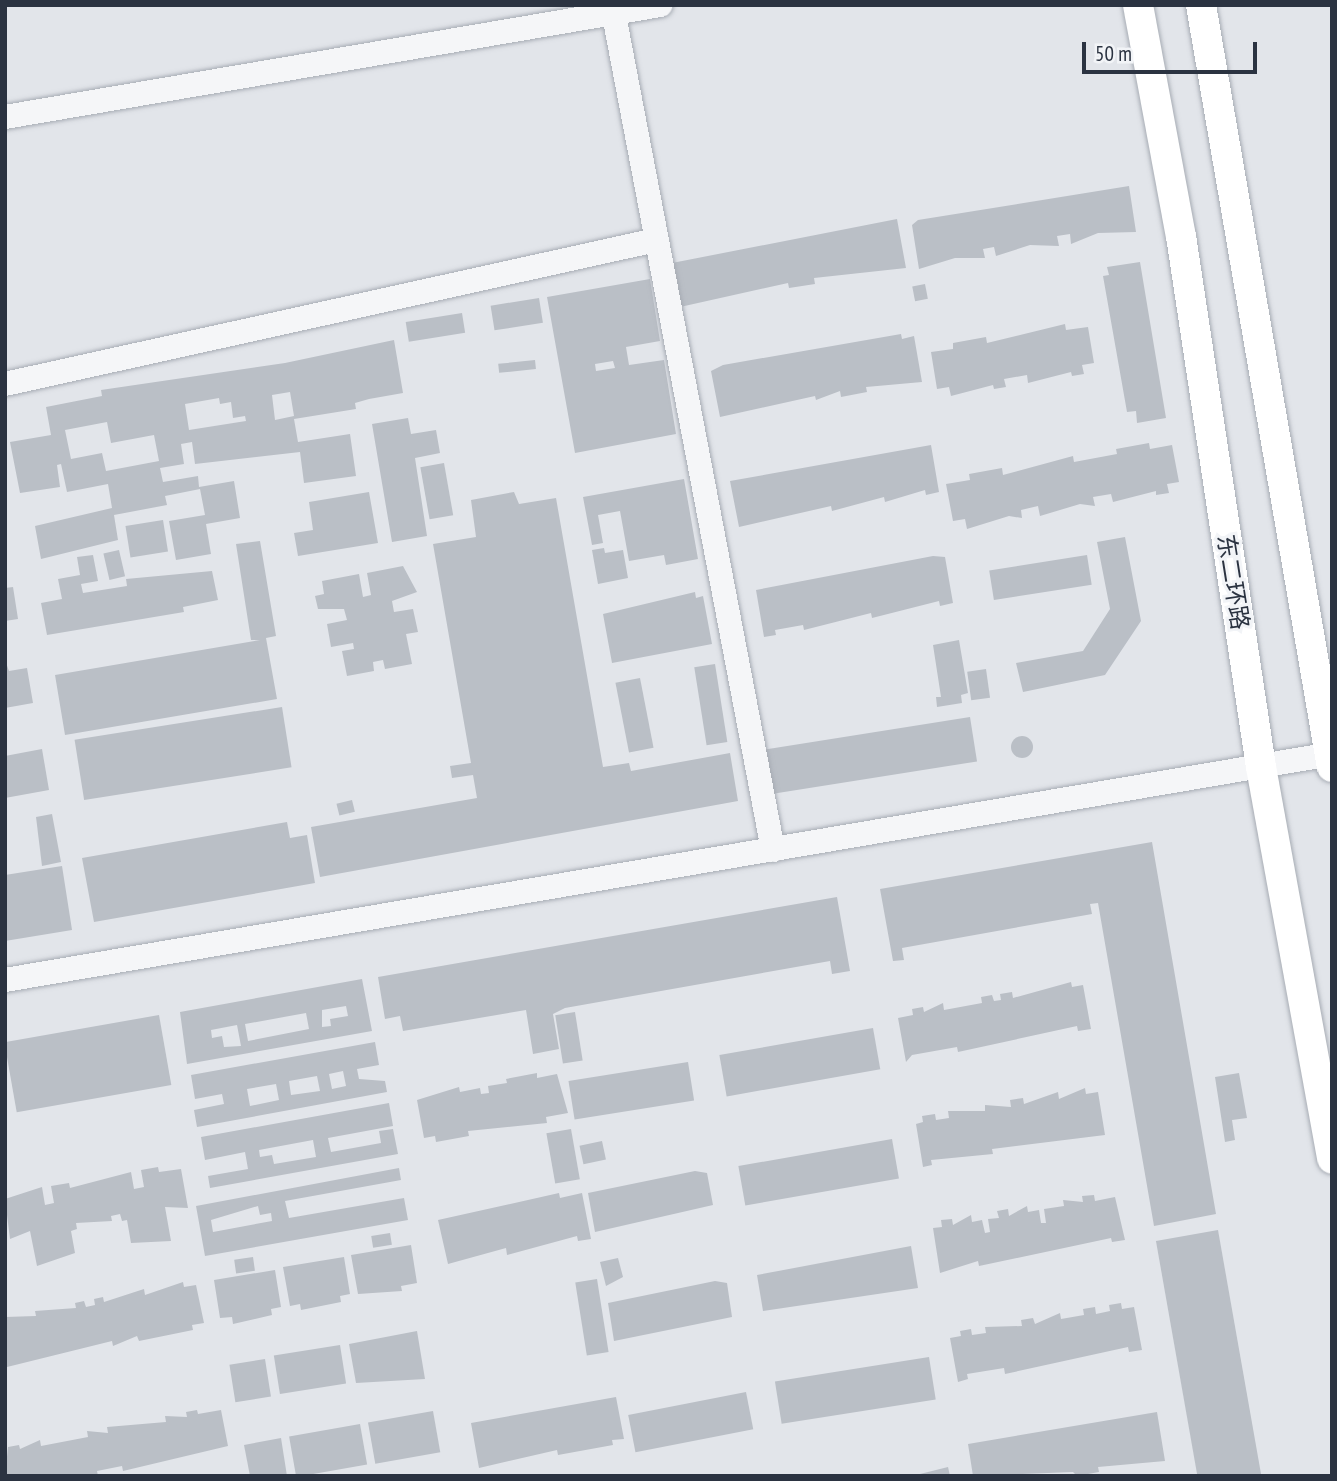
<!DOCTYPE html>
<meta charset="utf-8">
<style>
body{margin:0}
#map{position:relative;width:1337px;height:1481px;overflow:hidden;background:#e2e5ea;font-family:"PT Sans Narrow","Noto Sans SC",sans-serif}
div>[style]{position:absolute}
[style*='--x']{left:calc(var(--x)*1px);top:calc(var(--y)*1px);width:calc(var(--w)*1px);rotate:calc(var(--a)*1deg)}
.building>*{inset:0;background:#babfc6;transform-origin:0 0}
.round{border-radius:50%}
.roads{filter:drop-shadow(0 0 2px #a7acb4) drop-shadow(0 0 2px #a7acb4)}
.minor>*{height:24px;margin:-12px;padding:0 12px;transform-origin:12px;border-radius:12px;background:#f5f6f8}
.major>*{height:30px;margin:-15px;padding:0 15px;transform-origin:15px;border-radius:15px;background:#fff}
span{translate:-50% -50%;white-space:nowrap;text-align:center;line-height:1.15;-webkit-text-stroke:6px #f2f4f7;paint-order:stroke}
.street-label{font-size:24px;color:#2b3341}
.frame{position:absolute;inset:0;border:7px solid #2b3341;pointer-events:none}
.scale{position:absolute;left:1082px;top:42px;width:175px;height:32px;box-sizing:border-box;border:4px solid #2b3341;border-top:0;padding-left:9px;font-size:21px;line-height:24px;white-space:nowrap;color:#2b3341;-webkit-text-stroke:5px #f2f4f7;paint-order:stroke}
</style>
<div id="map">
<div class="building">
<i style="clip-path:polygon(1129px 186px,1136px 232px,1098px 233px,1071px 244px,1070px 234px,1057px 236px,1059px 246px,1030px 245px,996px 256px,994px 247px,983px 249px,985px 258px,955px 258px,919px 269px,912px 225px,918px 220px)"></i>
<i style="clip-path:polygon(897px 219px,906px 268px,814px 278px,815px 284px,789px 288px,788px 283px,680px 307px,672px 263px)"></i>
<i style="clip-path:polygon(1140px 262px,1166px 418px,1137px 423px,1136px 411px,1127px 412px,1103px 276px,1109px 275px,1107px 267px)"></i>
<i style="clip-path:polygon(evenodd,650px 279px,660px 341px,626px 347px,629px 365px,664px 360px,676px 434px,575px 453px,547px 297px,650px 279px,613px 361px,615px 368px,596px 371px,595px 364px,613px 361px)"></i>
<i style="left:925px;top:284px;width:15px;height:13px;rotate:79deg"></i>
<i style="left:539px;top:298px;width:25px;height:49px;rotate:81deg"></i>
<i style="left:462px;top:313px;width:20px;height:57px;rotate:81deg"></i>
<i style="clip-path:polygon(1065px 324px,1066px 330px,1088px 327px,1094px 363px,1082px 365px,1084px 374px,1072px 376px,1071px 372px,1028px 383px,1027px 375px,1004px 379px,1006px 387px,994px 389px,993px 385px,951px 396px,949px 387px,937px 389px,931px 352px,953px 349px,953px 343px,986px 337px,987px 343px)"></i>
<i style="clip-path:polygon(901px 334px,902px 339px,914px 336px,922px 382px,866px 387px,867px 392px,841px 397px,840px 391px,816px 400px,815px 396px,720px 417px,711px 371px,723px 365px)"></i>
<i style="clip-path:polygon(evenodd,394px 340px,403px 393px,369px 399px,355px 403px,356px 409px,294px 419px,298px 442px,350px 434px,356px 476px,304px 483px,300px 452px,195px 464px,192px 442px,181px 444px,184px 464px,160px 468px,163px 482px,198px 476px,199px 487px,234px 481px,240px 518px,206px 524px,211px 554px,176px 560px,169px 521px,205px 515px,200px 489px,165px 496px,167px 505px,114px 515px,118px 540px,41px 559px,35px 526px,112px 508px,108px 484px,67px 492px,61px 464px,57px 465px,60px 487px,20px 493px,10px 442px,51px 435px,46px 407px,102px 396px,101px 390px,285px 363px,394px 340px,290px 392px,294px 416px,275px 420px,272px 395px,290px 392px,394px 340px,219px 398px,220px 404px,231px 402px,233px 418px,245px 416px,246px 421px,189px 430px,185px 404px,219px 398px,394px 340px,107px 422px,111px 443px,154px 435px,159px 461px,106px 471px,102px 453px,71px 459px,65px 430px,107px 422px)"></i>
<i style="left:535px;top:360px;width:9px;height:37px;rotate:84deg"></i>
<i style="clip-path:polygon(408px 418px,411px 434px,436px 430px,440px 453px,415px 458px,427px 536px,392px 542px,372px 424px)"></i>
<i style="clip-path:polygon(1149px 443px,1150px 449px,1172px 445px,1179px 482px,1167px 484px,1169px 493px,1156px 495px,1156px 491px,1113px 502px,1111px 494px,1093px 497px,1095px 506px,1080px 504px,1040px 516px,1038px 506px,1021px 510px,1022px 518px,1009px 516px,967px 529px,965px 519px,953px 521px,946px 484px,970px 480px,969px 474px,1002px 468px,1003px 475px,1073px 456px,1074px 462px,1117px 454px,1116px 449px)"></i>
<i style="clip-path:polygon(931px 445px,939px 492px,926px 495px,925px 490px,885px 502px,884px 497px,832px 511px,831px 506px,739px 527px,730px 481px)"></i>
<i style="left:444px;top:463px;width:53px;height:24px;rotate:80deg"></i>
<i style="clip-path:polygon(684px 479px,698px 559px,666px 565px,664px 555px,629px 561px,620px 511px,598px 515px,603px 543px,592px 545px,583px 497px)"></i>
<i style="clip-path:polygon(369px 492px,378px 543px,298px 556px,294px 533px,313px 530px,309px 502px)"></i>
<i style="clip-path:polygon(514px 492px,519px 504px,556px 498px,603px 767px,629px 763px,631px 771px,730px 753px,738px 801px,320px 877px,311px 827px,477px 798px,473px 775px,452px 778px,450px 766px,471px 763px,433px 544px,476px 537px,471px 500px)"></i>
<i style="left:163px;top:520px;width:32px;height:38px;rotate:81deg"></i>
<i style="clip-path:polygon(1125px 537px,1141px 621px,1105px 675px,1023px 692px,1016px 663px,1083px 651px,1110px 609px,1097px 542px)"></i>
<i style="clip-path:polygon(260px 541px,276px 636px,266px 638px,277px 699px,65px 735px,55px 675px,260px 640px,251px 640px,236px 544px)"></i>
<i style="clip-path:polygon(604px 548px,605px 553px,623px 550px,628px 578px,598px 584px,592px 550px)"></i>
<i style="left:119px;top:550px;width:27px;height:16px;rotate:77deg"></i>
<i style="clip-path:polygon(93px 555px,98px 581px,81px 584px,83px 593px,127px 586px,126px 579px,212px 571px,218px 600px,183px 607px,184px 612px,47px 635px,41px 603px,62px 599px,58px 579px,80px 575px,77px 557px)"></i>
<i style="left:1087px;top:555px;width:30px;height:99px;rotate:81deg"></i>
<i style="clip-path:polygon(933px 556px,945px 557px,953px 603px,940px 606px,939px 601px,872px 618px,871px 613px,804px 630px,803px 625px,775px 630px,776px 635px,764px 637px,756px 590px)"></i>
<i style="clip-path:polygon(403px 566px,417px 592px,392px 601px,394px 612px,413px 609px,418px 632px,406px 634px,412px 664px,385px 669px,383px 660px,373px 662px,374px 671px,347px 676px,342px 651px,354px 649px,353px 643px,331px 647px,327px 624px,347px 620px,344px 609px,318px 609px,315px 596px,324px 594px,322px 581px,359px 574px,363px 597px,371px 595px,367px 573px)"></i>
<i style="clip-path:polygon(13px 587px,18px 619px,5px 621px,5px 588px)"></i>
<i style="clip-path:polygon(695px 592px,696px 598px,703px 596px,712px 644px,612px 663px,603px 614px)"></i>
<i style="clip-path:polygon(959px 640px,968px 693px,961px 695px,962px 703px,937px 707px,936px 697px,941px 697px,933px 645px)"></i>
<i style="clip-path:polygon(5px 660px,9px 671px,27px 668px,33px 703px,5px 708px)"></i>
<i style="left:715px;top:664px;width:79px;height:21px;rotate:81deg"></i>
<i style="left:986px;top:669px;width:29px;height:19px;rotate:82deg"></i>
<i style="left:640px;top:678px;width:71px;height:25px;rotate:79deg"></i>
<i style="left:282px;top:707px;width:61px;height:210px;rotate:81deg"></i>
<i style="left:970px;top:717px;width:45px;height:220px;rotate:81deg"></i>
<i class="round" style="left:1011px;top:736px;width:22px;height:22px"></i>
<i style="clip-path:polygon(42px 749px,49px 790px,5px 798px,5px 756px)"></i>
<i style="left:352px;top:800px;width:12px;height:16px;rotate:76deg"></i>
<i style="clip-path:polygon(52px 814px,61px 862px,42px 866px,36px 817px)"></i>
<i style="clip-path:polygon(287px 822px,290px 838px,307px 835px,315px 883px,94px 922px,82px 858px)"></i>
<i style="clip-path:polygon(1152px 842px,1216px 1214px,1154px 1226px,1098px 903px,1090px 904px,1092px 914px,902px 948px,904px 960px,893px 961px,880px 889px)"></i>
<i style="clip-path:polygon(62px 866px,72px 930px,5px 941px,5px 875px)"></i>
<i style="clip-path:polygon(837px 897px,850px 971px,832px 974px,830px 961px,565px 1008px,553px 1014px,559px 1049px,533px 1054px,526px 1010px,403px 1031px,400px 1016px,385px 1019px,378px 977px)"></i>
<i style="clip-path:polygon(evenodd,362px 979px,372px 1031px,187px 1064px,180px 1012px,362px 979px,346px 1006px,348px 1016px,330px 1019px,331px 1026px,322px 1027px,322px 1010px,346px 1006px,362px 979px,306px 1013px,309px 1029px,248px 1041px,245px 1024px,306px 1013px,362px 979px,237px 1025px,241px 1046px,224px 1047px,222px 1036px,212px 1038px,211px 1030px,237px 1025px)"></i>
<i style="clip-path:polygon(1071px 982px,1072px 987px,1083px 985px,1091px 1029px,1078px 1031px,1077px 1026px,958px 1052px,957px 1047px,912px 1055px,906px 1062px,898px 1018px,913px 1015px,912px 1009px,923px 1007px,924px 1012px,943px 1003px,944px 1010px,982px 1003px,981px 997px,992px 995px,994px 1001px,1001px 1000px,1000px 994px,1012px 992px,1013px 998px)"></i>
<i style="left:575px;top:1012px;width:49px;height:20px;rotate:81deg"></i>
<i style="left:159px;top:1015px;width:71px;height:157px;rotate:80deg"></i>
<i style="left:873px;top:1028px;width:42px;height:156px;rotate:80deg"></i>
<i style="clip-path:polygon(evenodd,375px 1042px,379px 1065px,357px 1069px,359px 1079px,385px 1081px,387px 1092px,197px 1127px,194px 1110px,224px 1104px,222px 1094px,195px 1099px,191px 1075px,375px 1042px,343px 1071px,346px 1086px,332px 1089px,329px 1074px,343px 1071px,375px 1042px,317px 1076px,320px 1091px,291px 1095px,289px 1081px,317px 1076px,375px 1042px,276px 1084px,279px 1100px,250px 1106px,247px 1089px,276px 1084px)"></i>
<i style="left:688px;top:1062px;width:39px;height:121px;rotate:81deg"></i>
<i style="clip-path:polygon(537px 1073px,537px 1078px,557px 1074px,568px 1113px,546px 1117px,547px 1123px,468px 1131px,469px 1136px,436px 1142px,435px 1136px,424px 1138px,417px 1100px,459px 1087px,460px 1092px,480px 1088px,481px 1094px,489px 1093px,488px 1086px,507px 1083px,506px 1079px)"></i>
<i style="clip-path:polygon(1239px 1073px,1247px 1118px,1232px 1120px,1235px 1140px,1225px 1142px,1215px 1077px)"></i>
<i style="clip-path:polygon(1085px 1088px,1086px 1094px,1098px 1092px,1105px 1135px,992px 1149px,993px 1154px,931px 1160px,932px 1165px,923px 1167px,916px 1124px,923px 1122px,922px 1116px,935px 1114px,936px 1120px,949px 1118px,948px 1111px,985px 1111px,985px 1105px,1011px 1107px,1010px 1100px,1023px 1098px,1024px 1104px,1058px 1092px,1059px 1099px)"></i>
<i style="clip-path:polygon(evenodd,389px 1103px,393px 1126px,328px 1138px,331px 1152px,381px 1143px,379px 1131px,393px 1129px,398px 1154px,210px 1188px,208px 1176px,248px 1169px,245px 1152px,205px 1160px,201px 1137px,389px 1103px,313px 1140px,316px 1157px,274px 1164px,272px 1155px,260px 1157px,259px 1150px,313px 1140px)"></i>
<i style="left:571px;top:1129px;width:51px;height:25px;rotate:80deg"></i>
<i style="left:892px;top:1139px;width:40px;height:156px;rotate:80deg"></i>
<i style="left:602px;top:1141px;width:19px;height:23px;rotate:78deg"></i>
<i style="clip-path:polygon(158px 1167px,159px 1172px,181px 1169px,188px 1208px,165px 1207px,171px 1241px,131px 1243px,127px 1220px,122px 1221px,120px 1214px,111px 1216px,112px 1221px,76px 1223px,77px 1229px,71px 1231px,75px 1253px,37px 1266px,30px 1231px,10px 1239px,5px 1199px,42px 1187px,45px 1205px,54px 1203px,51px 1186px,69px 1183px,70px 1188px,131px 1172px,134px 1189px,144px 1187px,141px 1170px)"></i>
<i style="clip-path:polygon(evenodd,399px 1168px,401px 1180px,285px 1201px,289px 1218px,404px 1198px,408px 1220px,205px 1256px,196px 1206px,399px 1168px,258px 1206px,260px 1215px,271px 1213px,272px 1221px,213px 1232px,211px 1220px,258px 1206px)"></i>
<i style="clip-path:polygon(695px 1171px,707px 1173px,713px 1205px,595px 1232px,588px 1193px)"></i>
<i style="clip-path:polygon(559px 1193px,560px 1198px,582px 1193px,591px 1239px,578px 1241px,577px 1236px,507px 1255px,506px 1248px,448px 1264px,438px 1220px)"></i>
<i style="clip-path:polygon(1094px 1195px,1095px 1201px,1115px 1197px,1125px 1240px,1112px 1242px,1111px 1238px,979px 1266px,978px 1261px,940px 1273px,933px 1228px,942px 1227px,941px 1220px,952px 1219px,953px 1225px,971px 1215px,972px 1222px,982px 1220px,985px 1233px,990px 1232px,988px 1219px,999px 1218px,997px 1211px,1008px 1209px,1009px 1216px,1027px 1206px,1028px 1212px,1039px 1210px,1041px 1223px,1046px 1223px,1044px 1209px,1064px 1206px,1063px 1200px,1083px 1202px,1082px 1196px)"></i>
<i style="left:1218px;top:1230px;width:250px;height:63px;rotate:80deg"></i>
<i style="left:390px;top:1233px;width:12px;height:19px;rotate:81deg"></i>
<i style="clip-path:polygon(411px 1245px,417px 1283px,401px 1286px,402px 1291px,358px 1294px,351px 1255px)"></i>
<i style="clip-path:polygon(911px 1246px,918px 1288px,763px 1311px,757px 1275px)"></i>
<i style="left:253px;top:1257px;width:14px;height:19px;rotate:82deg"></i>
<i style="clip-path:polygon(344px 1257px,350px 1294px,340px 1296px,341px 1302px,301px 1310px,300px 1304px,290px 1306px,283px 1267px)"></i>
<i style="clip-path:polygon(618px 1258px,623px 1277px,606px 1286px,600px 1262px)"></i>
<i style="clip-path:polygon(275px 1270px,281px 1307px,271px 1309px,272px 1315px,233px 1324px,232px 1317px,220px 1318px,214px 1280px)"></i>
<i style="left:597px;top:1279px;width:74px;height:22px;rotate:81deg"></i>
<i style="clip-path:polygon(715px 1281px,727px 1283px,732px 1317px,614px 1341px,608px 1303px)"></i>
<i style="clip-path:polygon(183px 1282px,184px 1287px,196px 1285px,204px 1323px,192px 1325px,193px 1330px,139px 1341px,137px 1336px,113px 1346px,112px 1341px,7px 1367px,5px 1317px,36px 1316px,35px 1311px,76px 1308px,75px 1303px,84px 1301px,86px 1307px,95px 1305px,94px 1299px,103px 1297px,104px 1302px,144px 1289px,145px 1295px)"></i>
<i style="clip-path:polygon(1121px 1303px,1122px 1309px,1134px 1307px,1142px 1350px,1129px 1352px,1128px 1347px,1005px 1374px,1004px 1368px,967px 1374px,968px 1379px,958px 1382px,950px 1338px,961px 1336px,960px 1331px,971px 1329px,972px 1335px,986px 1333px,985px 1327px,1022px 1326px,1021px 1320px,1033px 1318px,1035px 1324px,1060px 1313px,1061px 1319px,1084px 1315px,1083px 1309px,1095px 1307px,1096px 1314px,1110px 1311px,1109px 1305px)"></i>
<i style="clip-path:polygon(417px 1331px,425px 1379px,356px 1383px,349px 1344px)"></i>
<i style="left:340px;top:1345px;width:39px;height:67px;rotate:81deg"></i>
<i style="left:929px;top:1357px;width:43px;height:156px;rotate:81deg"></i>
<i style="left:265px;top:1359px;width:38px;height:36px;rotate:81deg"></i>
<i style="left:746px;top:1392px;width:38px;height:120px;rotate:79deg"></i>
<i style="clip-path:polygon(616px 1397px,624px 1439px,612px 1440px,613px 1445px,558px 1455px,557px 1450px,479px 1468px,471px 1423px)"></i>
<i style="clip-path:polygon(197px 1410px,198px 1414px,221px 1410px,228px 1446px,123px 1471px,122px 1466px,97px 1471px,98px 1476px,5px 1476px,8px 1447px,19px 1445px,20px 1449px,40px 1440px,41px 1446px,88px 1437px,87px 1431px,108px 1433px,107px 1427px,166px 1422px,165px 1416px,187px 1417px,186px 1412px)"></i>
<i style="left:433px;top:1411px;width:42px;height:66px;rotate:80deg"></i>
<i style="clip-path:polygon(1157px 1412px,1165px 1461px,1098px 1467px,1099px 1472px,1077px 1476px,1073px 1472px,973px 1476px,968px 1444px)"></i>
<i style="left:360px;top:1424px;width:41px;height:72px;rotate:80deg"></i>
<i style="clip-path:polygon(281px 1438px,287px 1476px,250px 1476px,244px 1445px)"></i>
<i style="clip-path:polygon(948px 1467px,950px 1476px,920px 1476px,920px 1474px)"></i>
</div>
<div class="roads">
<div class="minor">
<i style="--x:614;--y:15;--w:850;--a:79.22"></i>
<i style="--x:5;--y:117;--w:665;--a:-9.7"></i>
<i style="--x:5;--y:384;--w:667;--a:-12.47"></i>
<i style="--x:5;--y:980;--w:1346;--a:-9.67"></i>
</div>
<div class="major">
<i style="--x:1138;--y:5;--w:235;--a:79.5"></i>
<i style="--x:1181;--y:236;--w:537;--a:81.43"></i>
<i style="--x:1261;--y:767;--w:398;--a:79.7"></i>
<i style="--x:1201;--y:5;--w:773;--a:80.25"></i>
</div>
</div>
<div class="street-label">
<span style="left:1233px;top:582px;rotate:81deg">东二环路</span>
</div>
<div class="frame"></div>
<div class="scale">50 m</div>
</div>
